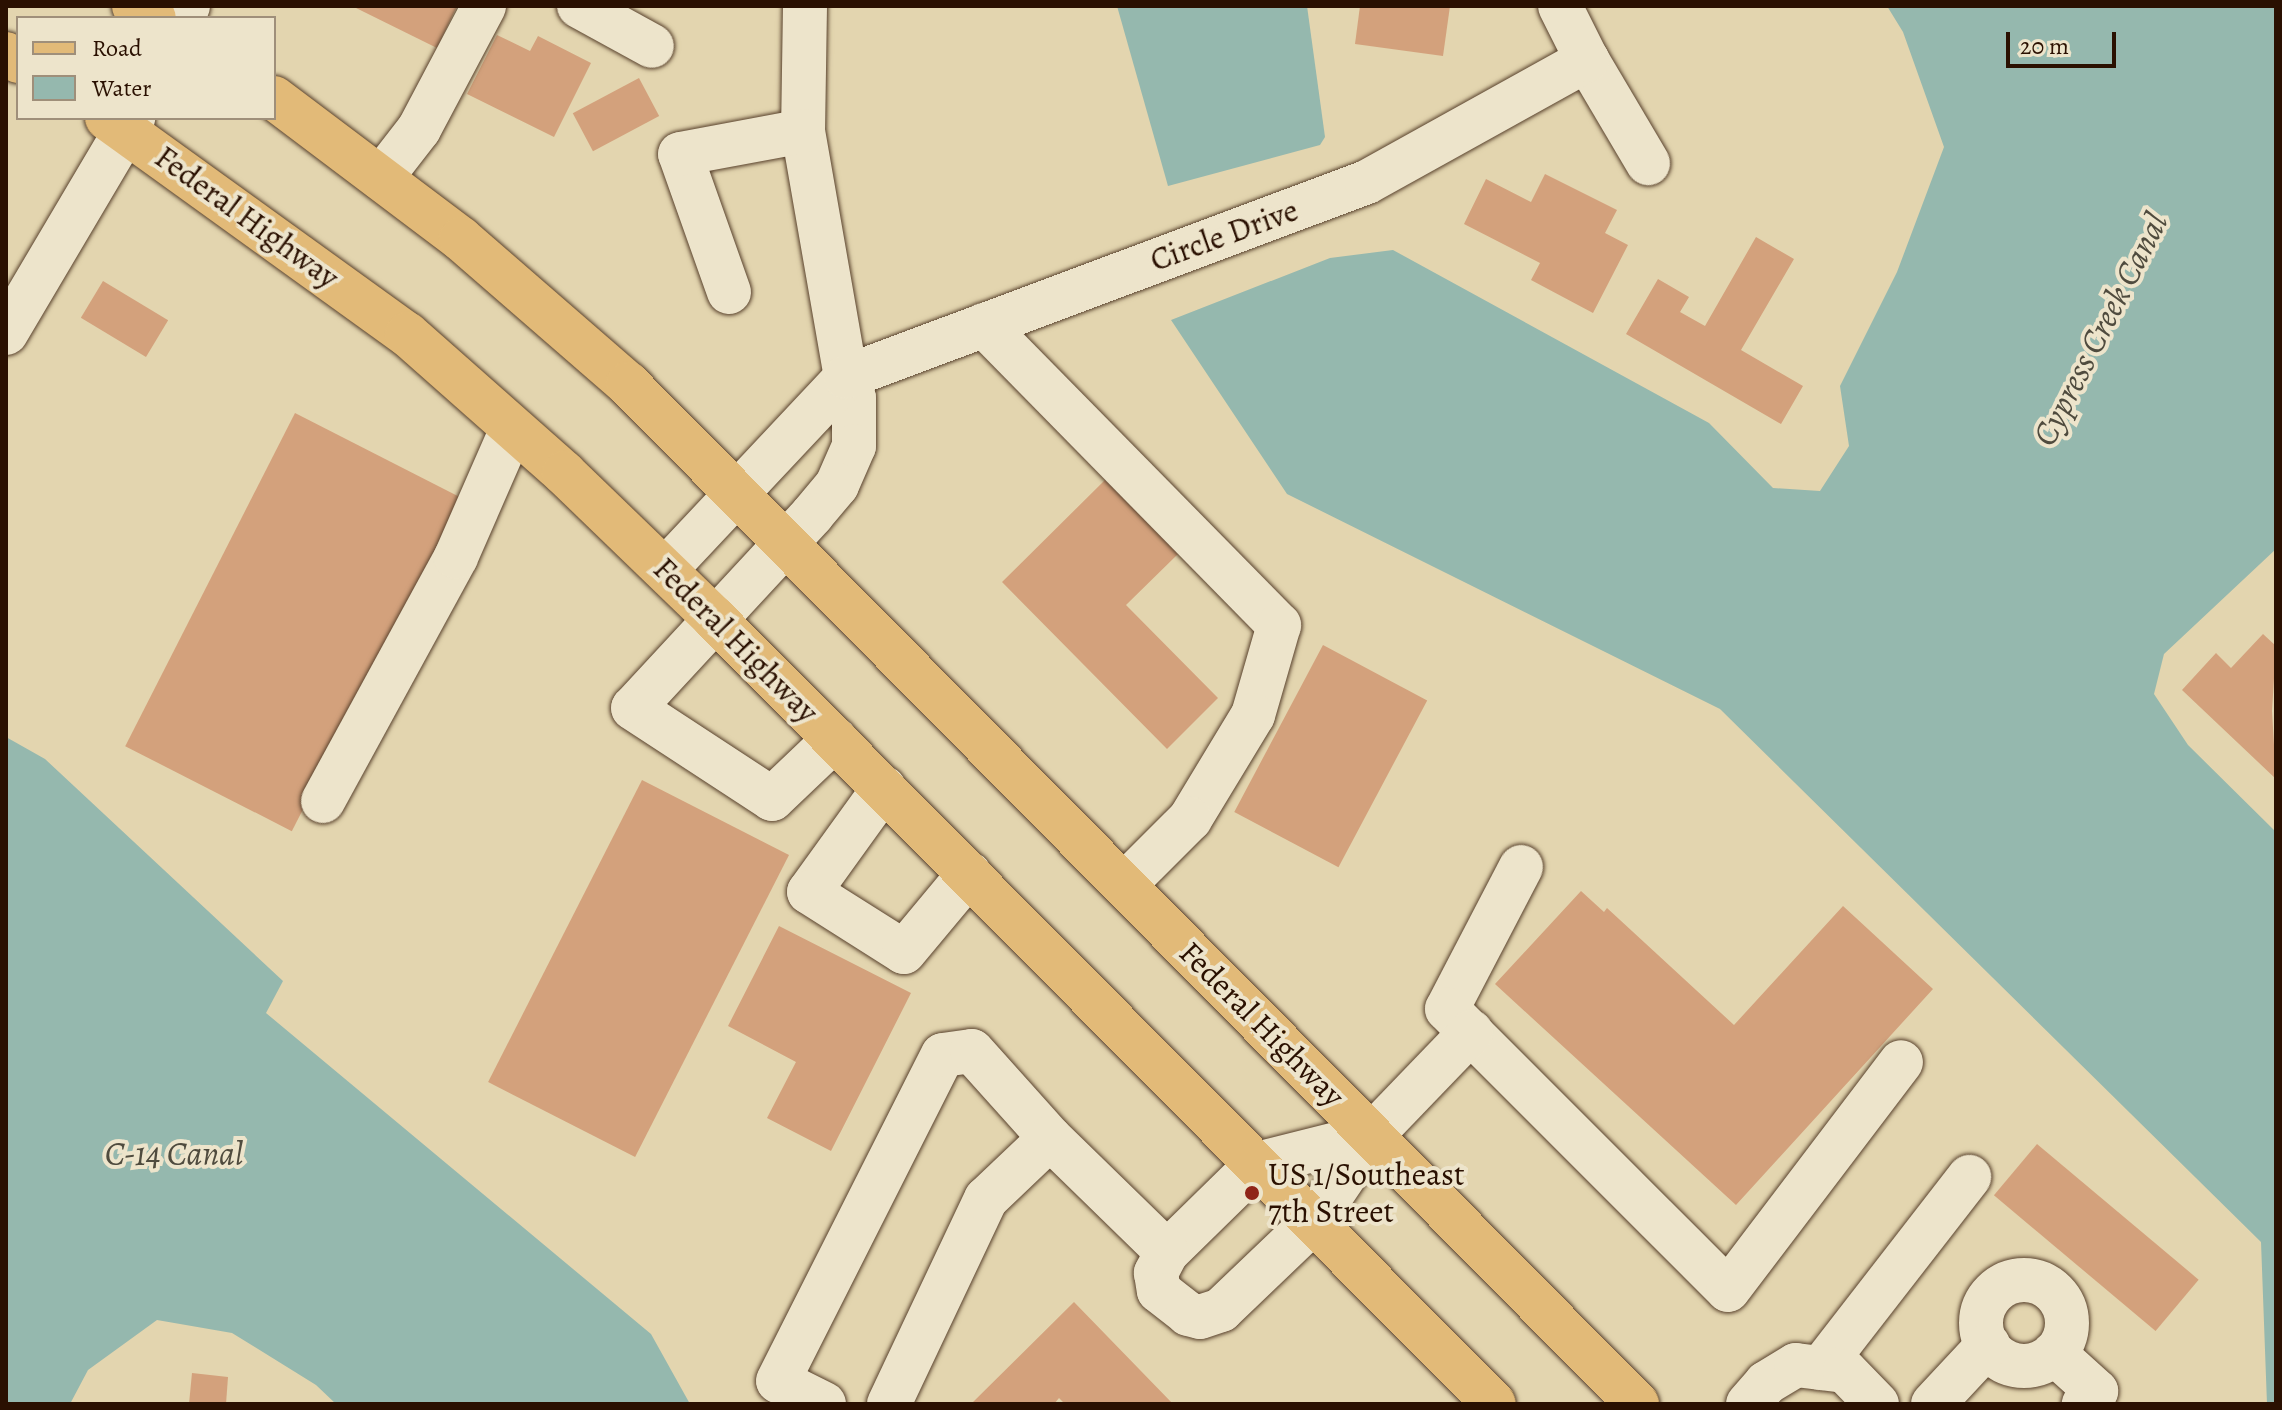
<!DOCTYPE html>
<style>
body{margin:0}
#map{position:relative;width:2282px;height:1410px;overflow:hidden;background:#e3d5af;font-family:Alegreya,serif}
div>[style]{position:absolute}
[style*='--x']{left:calc(var(--x)*1px);top:calc(var(--y)*1px);width:calc(var(--w)*1px);rotate:calc(var(--a)*1deg)}
.water>*{inset:0;background:#95b8ae}
.building>*{inset:0;background:#d3a17c;transform-origin:0 0}
.roads{filter:drop-shadow(0 0 2px #58412c) drop-shadow(0 0 2px #58412c)}
.minor>*{height:44px;margin:-22px;padding:0 22px;transform-origin:22px;border-radius:22px;background:#ede4cb}
.minor>.ring{margin:-22px;padding:0;box-sizing:content-box;background:none;border:44px solid #ede4cb;border-radius:50%}
.major>*{height:44px;margin:-22px;padding:0 22px;transform-origin:22px;border-radius:22px;background:#e2ba78}
.dots>*{width:22px;height:22px;translate:-50% -50%;box-sizing:border-box;border:4px solid #ede4cb;border-radius:50%}
span{translate:-50% -50%;white-space:nowrap;text-align:center;line-height:1.15;-webkit-text-stroke:8px #ede4cb;paint-order:stroke}
.street-label{font-size:32px;color:#2a1001}
.poi-label{font-size:32px;color:#2a1001}
.left{translate:0 -50%;text-align:left}
.water-label{font-size:34px;color:#4f4b3e;font-style:italic}
.frame{position:absolute;inset:0;border:8px solid #2a1001;pointer-events:none}
.legend{position:absolute;left:16px;top:16px;width:260px;height:104px;box-sizing:border-box;background:#ede4cb;border:2px solid #9f8f7a;margin:0;padding:10px 14px;list-style:none;font-size:24px;color:#2a1001}
.legend li{display:flex;align-items:center;gap:16px;height:40px}
.legend b{width:40px;border:2px solid #9f8f7a}
.scale{position:absolute;left:2006px;top:32px;width:110px;height:36px;box-sizing:border-box;border:4px solid #2a1001;border-top:0;padding-left:10px;font-size:24px;line-height:28px;white-space:nowrap;color:#2a1001;-webkit-text-stroke:6px #ede4cb;paint-order:stroke}
</style>
<div id="map">
<div class="water">
<i style="clip-path:polygon(1117px 6px,1307px 6px,1325px 137px,1320px 145px,1168px 186px)"></i>
<i style="clip-path:polygon(1887px 6px,2276px 6px,2276px 549px,2164px 654px,2154px 694px,2188px 745px,2276px 832px,2276px 1404px,2267px 1404px,2261px 1242px,1720px 709px,1287px 494px,1171px 320px,1330px 258px,1393px 250px,1709px 423px,1773px 488px,1820px 491px,1849px 446px,1840px 386px,1897px 272px,1944px 147px,1903px 32px)"></i>
<i style="clip-path:polygon(6px 737px,45px 759px,283px 981px,266px 1013px,651px 1334px,690px 1404px,336px 1404px,316px 1385px,232px 1333px,157px 1320px,88px 1370px,70px 1404px,6px 1404px)"></i>
</div>
<div class="building">
<i style="clip-path:polygon(352px 6px,457px 6px,437px 48px)"></i>
<i style="clip-path:polygon(1360px 6px,1450px 6px,1443px 56px,1355px 44px)"></i>
<i style="clip-path:polygon(497px 35px,530px 51px,538px 36px,591px 63px,554px 137px,467px 94px)"></i>
<i style="left:639px;top:78px;width:43px;height:75px;rotate:62deg"></i>
<i style="clip-path:polygon(1545px 174px,1617px 210px,1605px 233px,1628px 245px,1593px 313px,1531px 280px,1540px 263px,1464px 224px,1486px 179px,1531px 202px)"></i>
<i style="clip-path:polygon(1756px 237px,1794px 259px,1741px 350px,1803px 386px,1781px 424px,1626px 334px,1658px 279px,1689px 297px,1680px 312px,1705px 326px)"></i>
<i style="left:103px;top:281px;width:76px;height:43px;rotate:31deg"></i>
<i style="left:295px;top:413px;width:187px;height:374px;rotate:27deg"></i>
<i style="clip-path:polygon(1105px 480px,1178px 554px,1126px 605px,1218px 698px,1167px 749px,1002px 582px)"></i>
<i style="clip-path:polygon(2263px 634px,2276px 646px,2272px 711px,2276px 779px,2182px 690px,2216px 653px,2231px 668px)"></i>
<i style="left:1323px;top:645px;width:118px;height:189px;rotate:28deg"></i>
<i style="left:642px;top:780px;width:165px;height:339px;rotate:27deg"></i>
<i style="clip-path:polygon(1581px 891px,1604px 912px,1607px 908px,1734px 1025px,1843px 906px,1933px 989px,1736px 1205px,1495px 984px)"></i>
<i style="clip-path:polygon(779px 926px,911px 993px,831px 1151px,767px 1118px,796px 1062px,728px 1026px)"></i>
<i style="left:2037px;top:1144px;width:211px;height:67px;rotate:40deg"></i>
<i style="clip-path:polygon(1074px 1302px,1173px 1404px,1065px 1404px,1059px 1398px,1054px 1404px,971px 1404px)"></i>
<i style="clip-path:polygon(192px 1373px,228px 1377px,226px 1404px,189px 1404px)"></i>
</div>
<div class="roads">
<div class="minor">
<i style="--x:579;--y:6;--w:83;--a:28.7"></i>
<i style="--x:805;--y:6;--w:125;--a:90.9"></i>
<i style="--x:803;--y:131;--w:250;--a:80.1"></i>
<i style="--x:846;--y:377;--w:22;--a:69"></i>
<i style="--x:854;--y:398;--w:48;--a:90"></i>
<i style="--x:854;--y:446;--w:43;--a:113.6"></i>
<i style="--x:837;--y:485;--w:39;--a:130"></i>
<i style="--x:812;--y:515;--w:263;--a:132.8"></i>
<i style="--x:633;--y:708;--w:166;--a:33.2"></i>
<i style="--x:772;--y:799;--w:87;--a:-43.6"></i>
<i style="--x:182;--y:18;--w:13;--a:-63"></i>
<i style="--x:1587;--y:60;--w:120;--a:59.4"></i>
<i style="--x:381;--y:178;--w:62;--a:-52.2"></i>
<i style="--x:419;--y:129;--w:139;--a:-62.1"></i>
<i style="--x:729;--y:292;--w:146;--a:-109.5"></i>
<i style="--x:680;--y:154;--w:125;--a:-10.6"></i>
<i style="--x:984;--y:325;--w:421;--a:45.5"></i>
<i style="--x:1279;--y:625;--w:94;--a:106.1"></i>
<i style="--x:1253;--y:715;--w:122;--a:121.2"></i>
<i style="--x:1190;--y:819;--w:93;--a:135"></i>
<i style="--x:6;--y:333;--w:250;--a:-59.4"></i>
<i style="--x:666;--y:569;--w:263;--a:-46.8"></i>
<i style="--x:846;--y:377;--w:556;--a:-20.52"></i>
<i style="--x:1367;--y:182;--w:252;--a:-29"></i>
<i style="--x:1587;--y:60;--w:60;--a:-116.6"></i>
<i style="--x:884;--y:788;--w:128;--a:125.8"></i>
<i style="--x:809;--y:892;--w:112;--a:32.3"></i>
<i style="--x:904;--y:952;--w:102;--a:-50.2"></i>
<i style="--x:323;--y:801;--w:278;--a:-61.4"></i>
<i style="--x:456;--y:557;--w:140;--a:-66.4"></i>
<i style="--x:1521;--y:867;--w:160;--a:117.5"></i>
<i style="--x:1447;--y:1009;--w:397;--a:45"></i>
<i style="--x:1728;--y:1290;--w:286;--a:-52.8"></i>
<i style="--x:1372;--y:1135;--w:119;--a:165.8"></i>
<i style="--x:1257;--y:1164;--w:126;--a:135.6"></i>
<i style="--x:1167;--y:1252;--w:24;--a:118"></i>
<i style="--x:1156;--y:1273;--w:18;--a:81"></i>
<i style="--x:1159;--y:1291;--w:37;--a:38"></i>
<i style="--x:1188;--y:1314;--w:12;--a:14"></i>
<i style="--x:1200;--y:1317;--w:22;--a:-18"></i>
<i style="--x:1221;--y:1310;--w:129;--a:-43.7"></i>
<i style="--x:1314;--y:1221;--w:104;--a:-56"></i>
<i style="--x:1372;--y:1135;--w:143;--a:-46.1"></i>
<i class="ring" style="left:1981px;top:1280px;width:42px;height:42px"></i>
<i style="--x:2054;--y:1353;--w:57;--a:42.1"></i>
<i style="--x:2096;--y:1391;--w:18;--a:133"></i>
<i style="--x:1821;--y:1368;--w:242;--a:-52.2"></i>
<i style="--x:824;--y:1404;--w:51;--a:-153.4"></i>
<i style="--x:778;--y:1381;--w:365;--a:-63.2"></i>
<i style="--x:943;--y:1055;--w:29;--a:-8"></i>
<i style="--x:972;--y:1051;--w:117;--a:48.1"></i>
<i style="--x:889;--y:1404;--w:227;--a:-64.7"></i>
<i style="--x:986;--y:1199;--w:88;--a:-43.6"></i>
<i style="--x:1050;--y:1138;--w:163;--a:44.3"></i>
<i style="--x:1748;--y:1404;--w:28;--a:-49"></i>
<i style="--x:1766;--y:1383;--w:35;--a:-31"></i>
<i style="--x:1796;--y:1365;--w:49;--a:7"></i>
<i style="--x:1845;--y:1371;--w:46;--a:45.9"></i>
<i style="--x:1933;--y:1404;--w:81;--a:-47"></i>
</div>
<div class="major">
<i style="--x:134;--y:6;--w:23;--a:31"></i>
<i style="--x:6;--y:54;--w:14;--a:30"></i>
<i style="--x:274;--y:98;--w:234;--a:37"></i>
<i style="--x:461;--y:239;--w:221;--a:41"></i>
<i style="--x:628;--y:384;--w:1435;--a:45.31"></i>
<i style="--x:107;--y:118;--w:370;--a:35.8"></i>
<i style="--x:407;--y:334;--w:210;--a:41.5"></i>
<i style="--x:564;--y:473;--w:209;--a:44"></i>
<i style="--x:714;--y:618;--w:1107;--a:45.22"></i>
</div>
</div>
<div class="dots">
<i style="left:1252px;top:1193px;background:#8f2418"></i>
</div>
<div class="street-label">
<span style="left:247px;top:217px;rotate:36deg">Federal Highway</span>
<span style="left:1224px;top:235px;rotate:-20deg">Circle Drive</span>
<span style="left:736px;top:640px;rotate:45deg">Federal Highway</span>
<span style="left:1262px;top:1024px;rotate:45deg">Federal Highway</span>
</div>
<div class="poi-label">
<span class="left" style="left:1268px;top:1193px">US 1/Southeast<br>7th Street</span>
</div>
<div class="water-label">
<span style="left:2100px;top:329px;rotate:-63deg">Cypress Creek Canal</span>
<span style="left:174px;top:1154px">C-14 Canal</span>
</div>
<div class="frame"></div>
<ul class="legend">
<li><b style="height:10px;background:#e2ba78"></b>Road</li>
<li><b style="height:22px;background:#95b8ae"></b>Water</li>
</ul>
<div class="scale">20 m</div>
</div>
